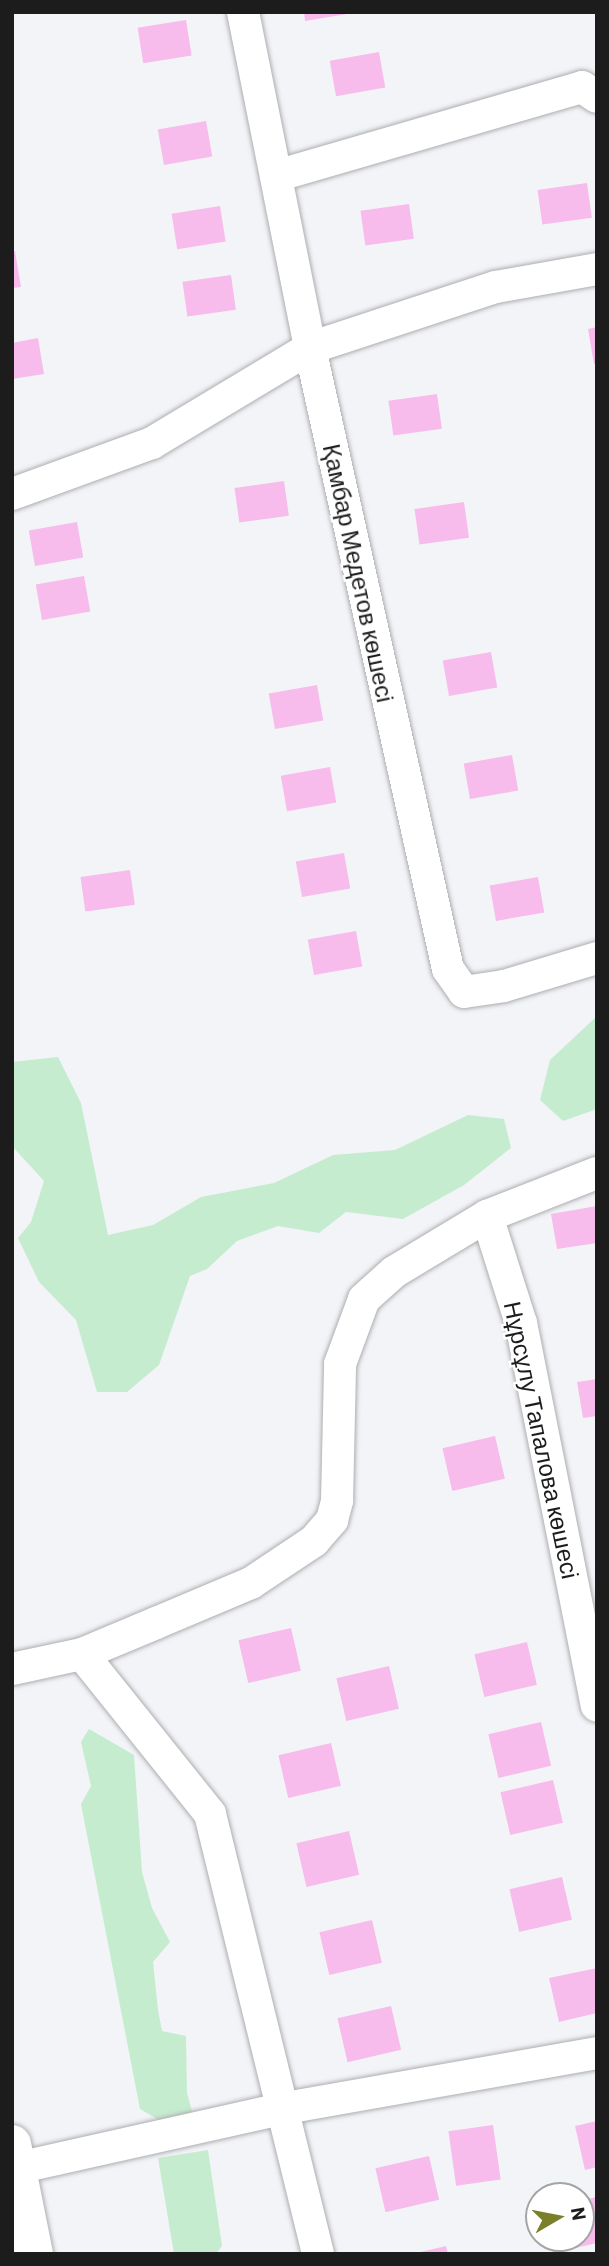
<!DOCTYPE html>
<meta charset="utf-8">
<style>
body{margin:0}
#map{position:relative;width:609px;height:2266px;overflow:hidden;background:#f3f4f7;font-family:Barlow,sans-serif}
div>[style]{position:absolute}
[style*='--x']{left:calc(var(--x)*1px);top:calc(var(--y)*1px);width:calc(var(--w)*1px);rotate:calc(var(--a)*1deg)}
.green>*{inset:0;background:#c6ecd0}
.building>*{inset:0;background:#f7bcec;transform-origin:0 0}
.roads{filter:drop-shadow(0 0 2px #adaeb1) drop-shadow(0 0 2px #adaeb1)}
.minor>*{height:32px;margin:-16px;padding:0 16px;transform-origin:16px;border-radius:16px;background:#fff}
.highway>*{height:38px;margin:-19px;padding:0 19px;transform-origin:19px;border-radius:19px;background:#fff}
span{translate:-50% -50%;white-space:nowrap;text-align:center;line-height:1.15;-webkit-text-stroke:5px #fff;paint-order:stroke}
.street-label{font-size:24px;color:#1c1c1d}
.frame{position:absolute;inset:0;border:14px solid #1c1c1d;pointer-events:none}
.north{position:absolute;left:525px;top:2182px;width:70px;height:70px;box-sizing:border-box;background:#fff;border:2px solid #a4a4a5;border-radius:50%;rotate:80deg;font-size:19px;font-weight:700;line-height:28px;text-align:center;color:#1c1c1d}
.north::after{content:'';display:block;margin:auto;width:24px;height:32px;background:#7a7f29;clip-path:polygon(50% 0,100% 100%,50% 72%,0 100%)}
</style>
<div id="map">
<div class="green">
<i style="clip-path:polygon(597px 1016px,597px 1109px,563px 1121px,540px 1100px,550px 1060px)"></i>
<i style="clip-path:polygon(58px 1057px,81px 1103px,108px 1235px,153px 1225px,201px 1197px,274px 1183px,333px 1155px,395px 1150px,468px 1115px,504px 1119px,511px 1148px,464px 1185px,403px 1219px,346px 1212px,319px 1233px,278px 1226px,237px 1241px,207px 1269px,190px 1276px,159px 1365px,127px 1392px,97px 1392px,76px 1320px,39px 1282px,18px 1238px,31px 1222px,44px 1181px,12px 1146px,12px 1062px)"></i>
<i style="clip-path:polygon(89px 1729px,134px 1755px,142px 1872px,152px 1908px,170px 1942px,153px 1962px,158px 2010px,162px 2031px,186px 2036px,187px 2093px,194px 2118px,159px 2120px,140px 2109px,81px 1804px,91px 1786px,81px 1742px)"></i>
<i style="clip-path:polygon(208px 2150px,222px 2246px,216px 2254px,174px 2254px,158px 2158px)"></i>
</div>
<div class="building">
<i style="clip-path:polygon(304px 12px,346px 12px,347px 14px,305px 21px)"></i>
<i style="left:186px;top:20px;width:36px;height:49px;rotate:81deg"></i>
<i style="left:379px;top:52px;width:36px;height:50px;rotate:80deg"></i>
<i style="left:206px;top:121px;width:36px;height:49px;rotate:80deg"></i>
<i style="left:587px;top:183px;width:35px;height:50px;rotate:82deg"></i>
<i style="left:409px;top:204px;width:35px;height:49px;rotate:82deg"></i>
<i style="left:220px;top:206px;width:36px;height:49px;rotate:81deg"></i>
<i style="clip-path:polygon(15px 251px,21px 287px,12px 288px,12px 252px)"></i>
<i style="left:231px;top:275px;width:35px;height:49px;rotate:82deg"></i>
<i style="clip-path:polygon(597px 327px,597px 364px,594px 364px,588px 329px)"></i>
<i style="clip-path:polygon(38px 338px,44px 374px,12px 379px,12px 343px)"></i>
<i style="left:437px;top:394px;width:35px;height:49px;rotate:82deg"></i>
<i style="left:284px;top:481px;width:35px;height:50px;rotate:82deg"></i>
<i style="left:464px;top:502px;width:36px;height:50px;rotate:82deg"></i>
<i style="left:77px;top:522px;width:36px;height:49px;rotate:80deg"></i>
<i style="left:84px;top:576px;width:36px;height:49px;rotate:80deg"></i>
<i style="left:491px;top:652px;width:36px;height:49px;rotate:80deg"></i>
<i style="left:317px;top:685px;width:36px;height:49px;rotate:80deg"></i>
<i style="left:512px;top:755px;width:36px;height:49px;rotate:80deg"></i>
<i style="left:330px;top:767px;width:36px;height:50px;rotate:80deg"></i>
<i style="left:344px;top:853px;width:36px;height:49px;rotate:80deg"></i>
<i style="left:130px;top:870px;width:35px;height:50px;rotate:82deg"></i>
<i style="left:538px;top:877px;width:36px;height:49px;rotate:80deg"></i>
<i style="left:356px;top:931px;width:36px;height:49px;rotate:80deg"></i>
<i style="clip-path:polygon(597px 1206px,597px 1243px,557px 1249px,551px 1214px)"></i>
<i style="clip-path:polygon(597px 1379px,597px 1416px,583px 1418px,577px 1382px)"></i>
<i style="left:495px;top:1436px;width:44px;height:54px;rotate:77deg"></i>
<i style="left:291px;top:1628px;width:44px;height:54px;rotate:77deg"></i>
<i style="left:527px;top:1642px;width:44px;height:54px;rotate:77deg"></i>
<i style="left:389px;top:1666px;width:44px;height:54px;rotate:77deg"></i>
<i style="left:541px;top:1722px;width:45px;height:54px;rotate:77deg"></i>
<i style="left:331px;top:1743px;width:44px;height:54px;rotate:77deg"></i>
<i style="left:553px;top:1780px;width:44px;height:54px;rotate:77deg"></i>
<i style="left:349px;top:1831px;width:45px;height:54px;rotate:77deg"></i>
<i style="left:562px;top:1877px;width:44px;height:54px;rotate:77deg"></i>
<i style="left:372px;top:1920px;width:44px;height:54px;rotate:77deg"></i>
<i style="clip-path:polygon(597px 1968px,597px 2013px,559px 2022px,549px 1978px)"></i>
<i style="left:391px;top:2006px;width:45px;height:55px;rotate:77deg"></i>
<i style="clip-path:polygon(597px 2121px,597px 2167px,585px 2170px,575px 2126px)"></i>
<i style="left:493px;top:2125px;width:55px;height:45px;rotate:82deg"></i>
<i style="left:429px;top:2156px;width:45px;height:55px;rotate:77deg"></i>
<i style="clip-path:polygon(596px 2197px,597px 2243px,553px 2253px,549px 2238px,581px 2238px,581px 2201px)"></i>
<i style="clip-path:polygon(446px 2246px,448px 2254px,416px 2254px,416px 2253px)"></i>
</div>
<div class="roads">
<div class="minor">
<i style="--x:243;--y:12;--w:343;--a:78.7"></i>
<i style="--x:310;--y:348;--w:636;--a:77.47"></i>
<i style="--x:448;--y:969;--w:28;--a:55"></i>
<i style="--x:464;--y:992;--w:40;--a:-8.5"></i>
<i style="--x:504;--y:986;--w:97;--a:-16.8"></i>
<i style="--x:276;--y:176;--w:319;--a:-16.2"></i>
<i style="--x:582;--y:87;--w:18;--a:34"></i>
<i style="--x:12;--y:494;--w:149;--a:-20"></i>
<i style="--x:152;--y:443;--w:184;--a:-31"></i>
<i style="--x:310;--y:348;--w:196;--a:-18.2"></i>
<i style="--x:496;--y:287;--w:103;--a:-10.1"></i>
<i style="--x:487;--y:1216;--w:112;--a:72.4"></i>
<i style="--x:521;--y:1323;--w:390;--a:78.8"></i>
<i style="--x:82;--y:1654;--w:205;--a:51.3"></i>
<i style="--x:210;--y:1814;--w:453;--a:76.2"></i>
<i style="--x:12;--y:1669;--w:72;--a:-12.1"></i>
<i style="--x:82;--y:1654;--w:80;--a:-22.7"></i>
<i style="--x:156;--y:1623;--w:103;--a:-22.8"></i>
<i style="--x:251;--y:1583;--w:76;--a:-33.7"></i>
<i style="--x:314;--y:1541;--w:28;--a:-49"></i>
<i style="--x:332;--y:1520;--w:20;--a:-75"></i>
<i style="--x:337;--y:1501;--w:137;--a:-88.7"></i>
<i style="--x:340;--y:1364;--w:69;--a:-69.7"></i>
<i style="--x:364;--y:1299;--w:40;--a:-42"></i>
<i style="--x:394;--y:1272;--w:109;--a:-31.1"></i>
<i style="--x:487;--y:1216;--w:118;--a:-21.4"></i>
<i style="--x:17;--y:2168;--w:270;--a:-12.6"></i>
<i style="--x:280;--y:2109;--w:322;--a:-10"></i>
</div>
<div class="highway">
<i style="--x:12;--y:2144;--w:112;--a:78.7"></i>
</div>
</div>
<div class="street-label">
<span style="left:359px;top:573px;rotate:78deg">Қамбар Медетов көшесі</span>
<span style="left:542px;top:1440px;rotate:78deg">Нұрсұлу Тапалова көшесі</span>
</div>
<div class="frame"></div>
<div class="north">N</div>
</div>
